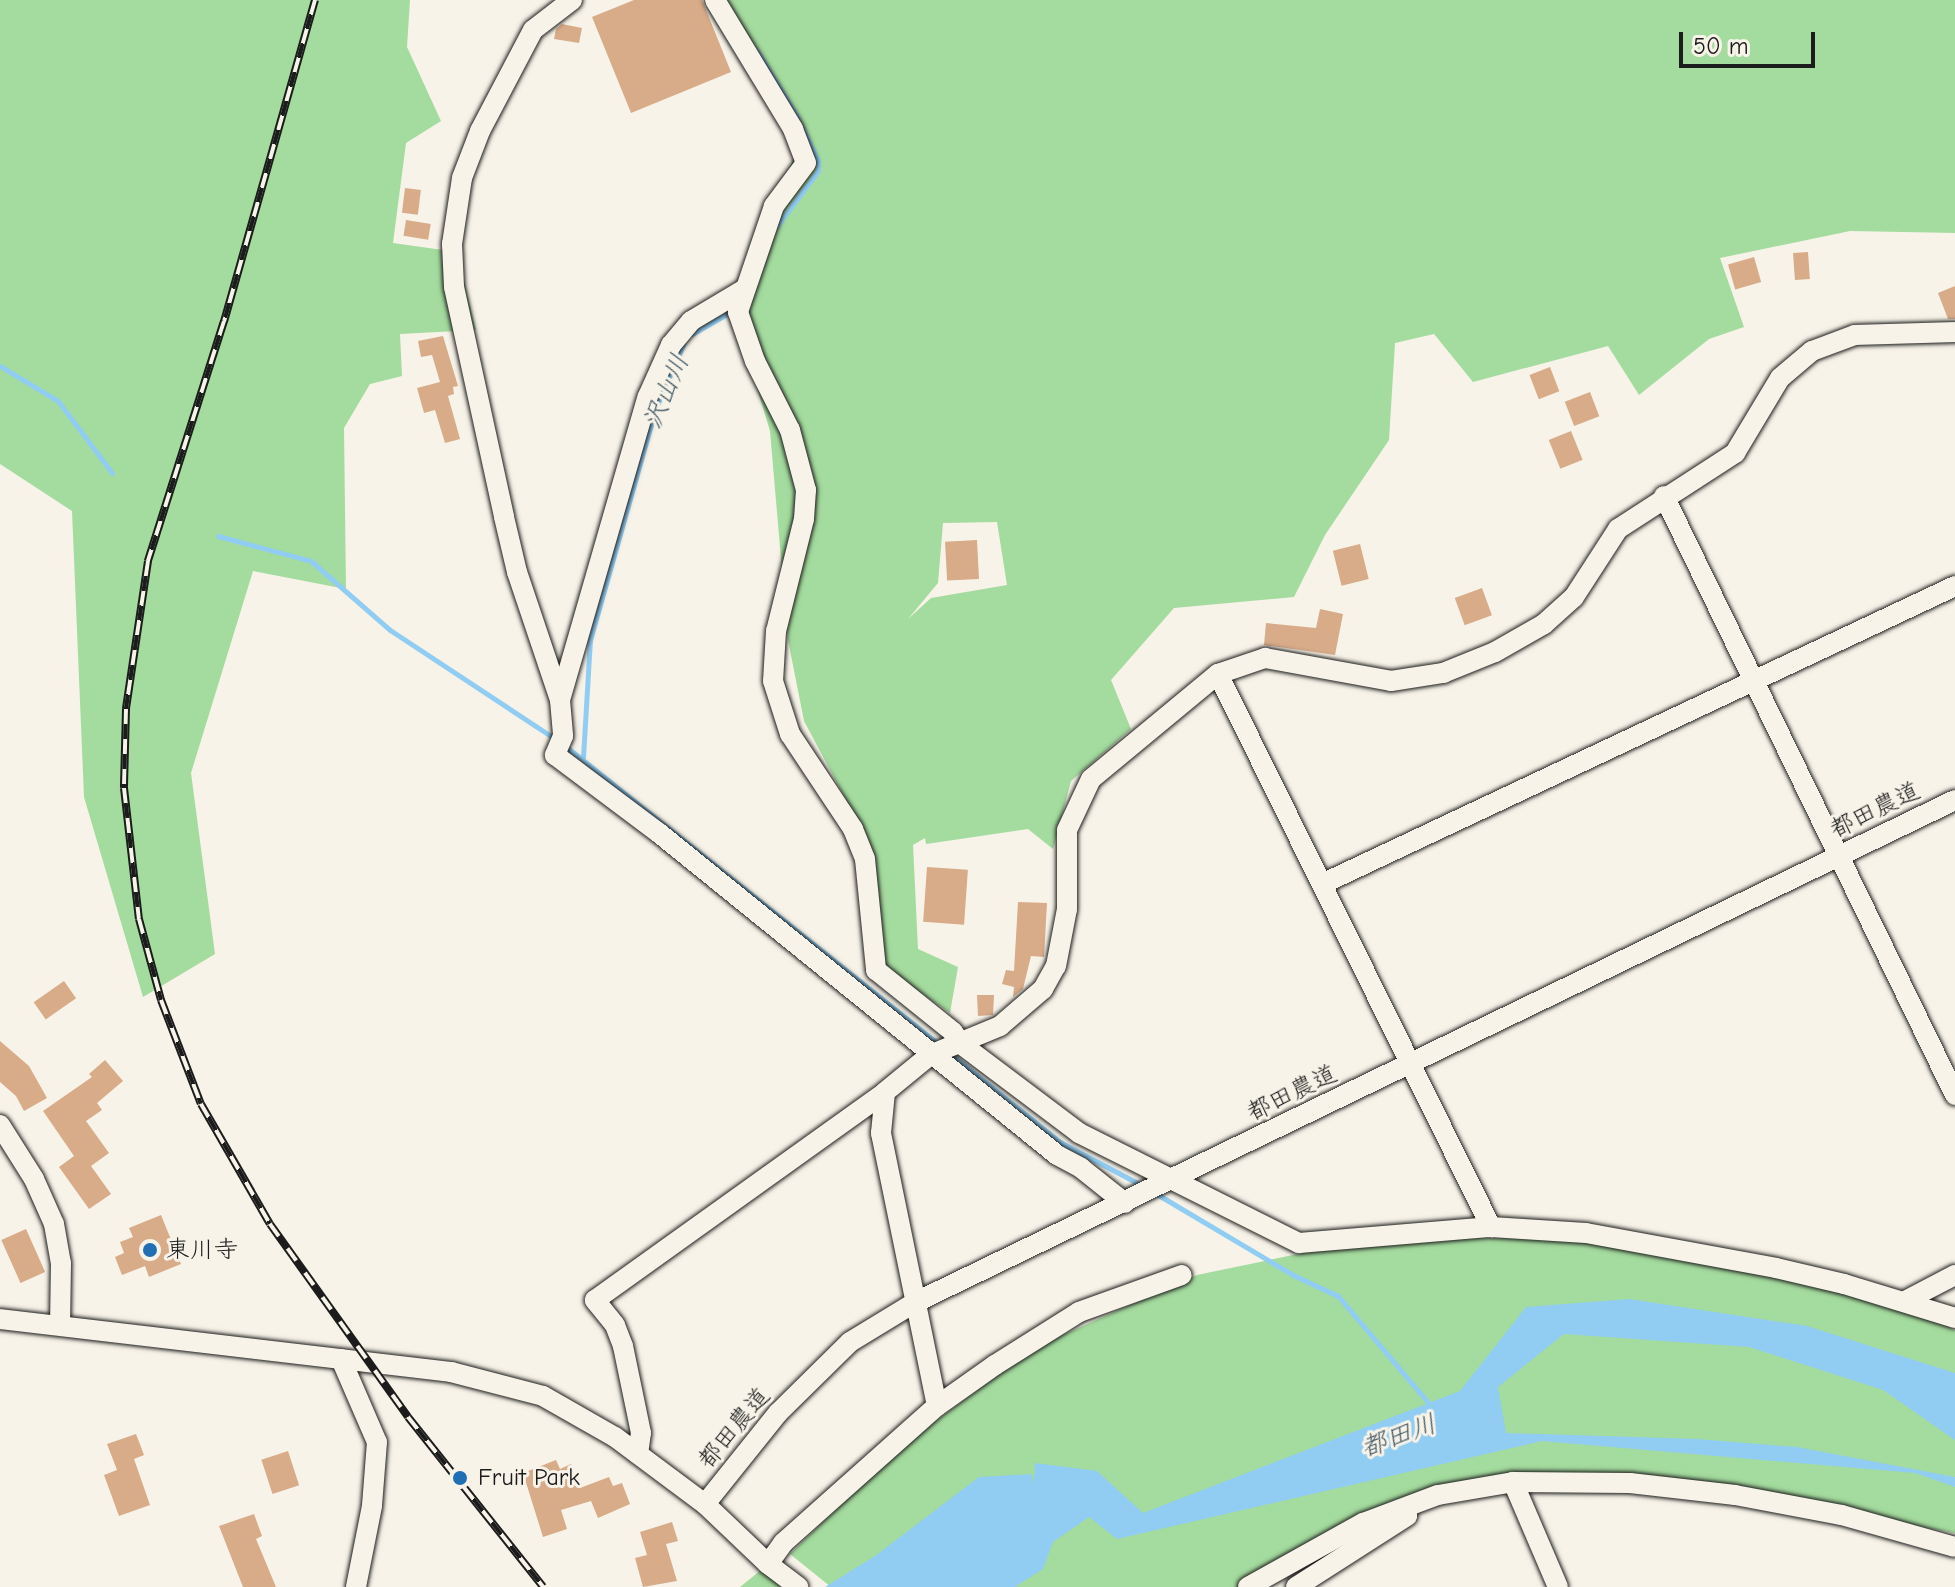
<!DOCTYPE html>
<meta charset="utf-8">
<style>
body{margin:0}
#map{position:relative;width:1955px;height:1587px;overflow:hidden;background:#f7f3e8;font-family:"Comic Neue","Klee One",sans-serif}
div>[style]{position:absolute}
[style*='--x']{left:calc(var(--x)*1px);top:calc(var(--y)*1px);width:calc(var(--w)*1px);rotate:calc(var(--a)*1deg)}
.green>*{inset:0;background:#a4db9e}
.water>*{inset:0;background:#91cdf2}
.stream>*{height:5px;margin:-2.5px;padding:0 2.5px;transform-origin:2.5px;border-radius:2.5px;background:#91cdf2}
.building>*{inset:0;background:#d8ab89;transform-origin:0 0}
.roads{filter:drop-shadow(0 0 2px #1c1c1c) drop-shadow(0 0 2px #1c1c1c)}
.minor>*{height:20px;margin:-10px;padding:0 10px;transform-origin:10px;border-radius:10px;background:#f7f3e8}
.rail>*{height:8px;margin-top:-4px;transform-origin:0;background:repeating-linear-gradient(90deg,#f7f3e8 0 15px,#1c1c1c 0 30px);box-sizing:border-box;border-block:2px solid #1c1c1c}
.dots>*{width:22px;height:22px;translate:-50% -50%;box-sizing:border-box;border:4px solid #f7f3e8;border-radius:50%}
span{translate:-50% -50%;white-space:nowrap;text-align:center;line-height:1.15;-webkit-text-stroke:6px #f7f3e8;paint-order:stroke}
.street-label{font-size:24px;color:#1c1c1c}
.poi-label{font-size:24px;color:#1c1c1c}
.left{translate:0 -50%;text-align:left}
.water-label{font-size:26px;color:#455a67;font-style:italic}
.scale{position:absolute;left:1679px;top:32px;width:136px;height:36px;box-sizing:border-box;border:4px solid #1c1c1c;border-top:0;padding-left:10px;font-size:24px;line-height:28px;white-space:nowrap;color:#1c1c1c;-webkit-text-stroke:6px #f7f3e8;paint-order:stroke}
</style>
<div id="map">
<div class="green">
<i style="clip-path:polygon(0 0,410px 0,407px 47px,441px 121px,406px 143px,393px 243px,457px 252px,476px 330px,400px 334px,402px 376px,370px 384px,344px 428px,346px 589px,253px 571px,191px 773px,215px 954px,143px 997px,84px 797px,72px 511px,0 464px)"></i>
<i style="clip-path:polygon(evenodd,721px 0,1955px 0,1955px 233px,1850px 231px,1720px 258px,1744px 327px,1709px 339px,1639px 395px,1608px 346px,1473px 382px,1434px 334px,1395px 343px,1389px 440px,1325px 535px,1294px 597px,1174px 608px,1111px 680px,1131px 729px,1071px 781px,1053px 849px,1028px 829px,926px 844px,925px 838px,913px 845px,918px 949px,958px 967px,950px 1013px,880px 965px,851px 809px,804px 721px,788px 640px,770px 431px,737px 322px,797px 147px,721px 0,997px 522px,1007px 585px,931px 598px,908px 619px,938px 583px,943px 523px,997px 522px)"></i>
<i style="clip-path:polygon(1545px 1238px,1682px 1254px,1914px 1312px,1955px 1330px,1955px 1533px,1753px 1498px,1650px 1485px,1462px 1489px,1245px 1587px,831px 1587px,790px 1554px,898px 1449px,1036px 1347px,1197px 1275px,1370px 1239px)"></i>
<i style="clip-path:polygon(761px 1570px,782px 1587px,740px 1587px)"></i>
</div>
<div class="water">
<i style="clip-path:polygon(1629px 1299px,1807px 1326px,1955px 1373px,1955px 1440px,1883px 1390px,1749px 1347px,1564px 1334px,1498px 1387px,1506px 1433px,1697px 1439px,1797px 1447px,1955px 1477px,1955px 1487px,1915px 1473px,1542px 1441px,1117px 1539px,1089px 1517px,1053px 1542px,1043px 1569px,1015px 1587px,825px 1587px,875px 1556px,979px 1477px,1032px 1474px,1034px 1484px,1035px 1463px,1097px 1471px,1143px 1513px,1460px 1391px,1526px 1307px)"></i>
</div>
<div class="stream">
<i style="--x:757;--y:51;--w:79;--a:58.5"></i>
<i style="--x:776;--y:227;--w:70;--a:-53.1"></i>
<i style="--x:818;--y:171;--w:11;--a:-90"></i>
<i style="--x:818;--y:160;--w:37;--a:-116"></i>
<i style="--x:692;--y:334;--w:46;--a:-29.9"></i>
<i style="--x:0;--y:366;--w:68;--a:31.1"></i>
<i style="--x:58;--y:401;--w:90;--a:53.1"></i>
<i style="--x:218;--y:536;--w:96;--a:15"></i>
<i style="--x:311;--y:561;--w:105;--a:41.1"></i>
<i style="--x:390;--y:630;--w:198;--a:33.4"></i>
<i style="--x:564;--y:745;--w:481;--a:38.6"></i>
<i style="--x:583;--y:757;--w:117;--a:-86.6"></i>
<i style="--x:590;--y:640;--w:242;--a:-74.2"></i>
<i style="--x:656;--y:407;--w:68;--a:-66.5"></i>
<i style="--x:948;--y:1052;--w:144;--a:38.8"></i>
<i style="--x:1060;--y:1142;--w:94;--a:27.9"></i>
<i style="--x:1155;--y:1193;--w:161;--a:30.7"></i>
<i style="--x:1293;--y:1275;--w:50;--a:25"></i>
<i style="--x:1338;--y:1296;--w:144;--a:49.8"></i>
</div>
<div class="building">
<i style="clip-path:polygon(634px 0,702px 0,731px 72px,631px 113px,592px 17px)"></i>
<i style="clip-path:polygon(562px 24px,582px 28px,579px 43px,554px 39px,556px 29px)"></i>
<i style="left:405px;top:188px;width:16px;height:25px;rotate:7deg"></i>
<i style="left:406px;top:220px;width:25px;height:16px;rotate:9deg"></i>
<i style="left:1808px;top:252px;width:27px;height:15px;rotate:86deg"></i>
<i style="left:1754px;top:257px;width:26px;height:27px;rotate:74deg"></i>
<i style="clip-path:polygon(1955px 286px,1955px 319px,1948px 319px,1938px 293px)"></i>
<i style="clip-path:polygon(443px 336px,458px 386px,453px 387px,454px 394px,448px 396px,460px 439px,445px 443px,435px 410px,424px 413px,417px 388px,440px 382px,432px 355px,421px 357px,418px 341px)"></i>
<i style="left:1550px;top:367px;width:26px;height:22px;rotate:69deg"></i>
<i style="left:1590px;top:392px;width:26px;height:27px;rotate:69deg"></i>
<i style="left:1571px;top:431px;width:31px;height:24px;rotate:68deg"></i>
<i style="left:977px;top:540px;width:39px;height:32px;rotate:87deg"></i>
<i style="left:1360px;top:544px;width:36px;height:28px;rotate:76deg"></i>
<i style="left:1482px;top:588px;width:29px;height:29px;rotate:70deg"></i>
<i style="clip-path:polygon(1320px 609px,1343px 614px,1335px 655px,1264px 645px,1266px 623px,1316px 628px)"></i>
<i style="left:927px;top:867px;width:41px;height:55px;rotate:4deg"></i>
<i style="clip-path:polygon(1018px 902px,1047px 903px,1044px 957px,1031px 956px,1023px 989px,1013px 997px,1014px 987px,1002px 984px,1006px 970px,1014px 971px)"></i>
<i style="left:64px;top:981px;width:21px;height:37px;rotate:55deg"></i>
<i style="clip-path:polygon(977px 995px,994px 995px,993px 1015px,978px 1016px)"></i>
<i style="clip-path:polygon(0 1041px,29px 1066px,47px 1098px,24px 1111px,16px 1096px,0 1082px)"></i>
<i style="clip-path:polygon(105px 1060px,123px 1081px,97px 1103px,102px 1110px,86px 1121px,109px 1153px,91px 1166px,111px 1194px,89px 1209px,59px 1167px,74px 1156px,43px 1111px,92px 1077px,89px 1074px)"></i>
<i style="clip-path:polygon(161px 1215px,181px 1264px,149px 1277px,145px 1266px,122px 1275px,115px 1257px,124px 1253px,120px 1242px,133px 1237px,129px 1228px)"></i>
<i style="left:26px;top:1229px;width:47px;height:27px;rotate:66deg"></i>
<i style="clip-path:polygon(136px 1434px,144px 1455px,134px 1459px,150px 1505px,119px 1516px,104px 1475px,117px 1470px,107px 1444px)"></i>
<i style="left:288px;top:1451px;width:36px;height:28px;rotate:72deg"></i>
<i style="clip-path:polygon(556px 1460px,560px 1469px,571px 1464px,580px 1488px,609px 1477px,613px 1486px,622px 1483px,630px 1504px,598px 1518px,591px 1501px,561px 1510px,567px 1529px,543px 1537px,523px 1473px)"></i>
<i style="clip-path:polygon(254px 1514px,262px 1536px,256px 1539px,276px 1587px,243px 1587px,219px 1526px)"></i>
<i style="clip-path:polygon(672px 1522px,678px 1541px,666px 1544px,677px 1581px,643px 1587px,635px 1558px,647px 1555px,640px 1532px)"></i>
</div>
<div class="roads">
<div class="minor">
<i style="--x:572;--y:0;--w:49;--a:142.4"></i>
<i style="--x:533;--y:30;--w:114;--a:117.7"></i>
<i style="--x:480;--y:131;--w:50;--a:111"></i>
<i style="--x:462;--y:178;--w:67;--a:98.6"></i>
<i style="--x:452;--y:244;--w:43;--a:87.3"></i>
<i style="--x:454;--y:287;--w:235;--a:77.7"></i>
<i style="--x:504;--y:517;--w:57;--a:76.7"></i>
<i style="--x:517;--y:572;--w:135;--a:71.4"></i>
<i style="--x:560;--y:700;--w:36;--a:85"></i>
<i style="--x:563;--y:736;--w:21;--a:113"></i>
<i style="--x:555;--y:755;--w:130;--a:36.9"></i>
<i style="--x:659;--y:833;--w:512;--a:38.97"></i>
<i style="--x:1057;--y:1155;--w:27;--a:28"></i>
<i style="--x:1081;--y:1168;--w:56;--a:38.5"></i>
<i style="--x:715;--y:0;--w:151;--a:58.8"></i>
<i style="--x:793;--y:129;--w:36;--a:69"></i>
<i style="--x:806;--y:163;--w:54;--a:126.7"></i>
<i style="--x:774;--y:206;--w:112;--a:108.8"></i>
<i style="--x:738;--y:312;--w:52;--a:70.9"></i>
<i style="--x:755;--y:361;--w:77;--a:63.1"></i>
<i style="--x:790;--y:430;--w:62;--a:75.1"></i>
<i style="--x:806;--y:490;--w:29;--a:94"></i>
<i style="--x:804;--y:519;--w:115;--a:104"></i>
<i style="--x:776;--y:631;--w:50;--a:93.4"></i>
<i style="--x:773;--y:681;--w:56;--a:72.2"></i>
<i style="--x:790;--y:734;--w:114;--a:56.4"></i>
<i style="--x:853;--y:829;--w:32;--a:68"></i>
<i style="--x:865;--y:859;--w:112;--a:84.3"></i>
<i style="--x:876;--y:970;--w:99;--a:38.8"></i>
<i style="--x:953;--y:1032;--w:14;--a:56"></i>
<i style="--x:961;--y:1044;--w:148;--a:37"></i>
<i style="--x:1079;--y:1133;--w:246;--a:26.6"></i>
<i style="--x:1299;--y:1243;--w:193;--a:-4.8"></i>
<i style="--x:1491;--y:1227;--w:95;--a:3.6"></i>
<i style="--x:1586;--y:1233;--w:193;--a:10.4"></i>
<i style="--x:1776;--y:1268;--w:70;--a:13.2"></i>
<i style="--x:1844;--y:1284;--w:116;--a:17"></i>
<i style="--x:1664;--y:496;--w:666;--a:64.09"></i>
<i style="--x:1218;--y:674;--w:617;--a:63.73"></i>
<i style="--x:560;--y:700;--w:316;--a:-73.9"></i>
<i style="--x:648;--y:396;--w:56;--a:-65.7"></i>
<i style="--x:671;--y:345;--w:31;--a:-50"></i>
<i style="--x:691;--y:321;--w:61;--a:-30.8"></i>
<i style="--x:1322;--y:884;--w:700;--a:-25.21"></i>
<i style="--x:0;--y:1125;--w:64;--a:57.8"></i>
<i style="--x:34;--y:1179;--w:49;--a:66"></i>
<i style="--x:54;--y:1224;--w:40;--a:80"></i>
<i style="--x:61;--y:1263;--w:61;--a:90.9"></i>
<i style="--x:1905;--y:1301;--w:56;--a:-27.5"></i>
<i style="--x:0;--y:1319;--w:454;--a:6.7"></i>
<i style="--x:451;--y:1372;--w:95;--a:14.6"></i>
<i style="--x:543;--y:1396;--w:83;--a:29.7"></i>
<i style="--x:615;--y:1437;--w:112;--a:36.7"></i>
<i style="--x:705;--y:1504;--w:87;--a:43.6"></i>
<i style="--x:768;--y:1564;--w:38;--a:37"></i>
<i style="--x:341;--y:1359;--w:90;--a:66.6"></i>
<i style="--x:377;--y:1442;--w:64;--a:94.5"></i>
<i style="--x:372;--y:1506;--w:83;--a:101.2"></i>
<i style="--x:937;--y:1406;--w:279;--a:-101.6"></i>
<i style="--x:881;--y:1133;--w:41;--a:-84.4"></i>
<i style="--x:885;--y:1092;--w:58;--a:-39.4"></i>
<i style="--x:930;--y:1055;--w:76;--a:-22.5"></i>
<i style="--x:1000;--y:1026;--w:57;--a:-40.7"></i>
<i style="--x:1043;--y:989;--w:26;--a:-61"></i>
<i style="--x:1056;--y:966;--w:58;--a:-79.1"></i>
<i style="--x:1067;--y:909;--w:79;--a:-90"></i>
<i style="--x:1067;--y:830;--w:56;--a:-64.8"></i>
<i style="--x:1091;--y:779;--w:165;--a:-39.6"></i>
<i style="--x:1218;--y:674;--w:50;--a:-18.8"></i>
<i style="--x:1265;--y:658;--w:128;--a:10.3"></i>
<i style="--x:1391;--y:681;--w:53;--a:-8.7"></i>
<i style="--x:1443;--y:673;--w:56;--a:-22"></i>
<i style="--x:1495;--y:652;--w:56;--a:-29.7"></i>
<i style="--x:1544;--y:624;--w:40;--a:-42"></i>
<i style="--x:1574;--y:597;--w:81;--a:-57.1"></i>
<i style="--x:1618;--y:529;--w:140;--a:-33"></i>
<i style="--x:1735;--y:453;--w:87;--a:-59"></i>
<i style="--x:1780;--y:378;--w:42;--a:-40.2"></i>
<i style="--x:1812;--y:351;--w:46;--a:-20.4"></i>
<i style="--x:1855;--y:335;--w:100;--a:-1.7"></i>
<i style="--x:638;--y:1454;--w:21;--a:-82"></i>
<i style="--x:641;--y:1433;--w:89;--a:-101.7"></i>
<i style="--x:623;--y:1346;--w:22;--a:-111"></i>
<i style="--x:615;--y:1325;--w:32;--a:-129"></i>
<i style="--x:595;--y:1300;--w:357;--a:-35.6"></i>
<i style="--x:1513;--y:1482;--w:114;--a:66.8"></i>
<i style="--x:705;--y:1504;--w:117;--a:-51.3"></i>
<i style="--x:778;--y:1413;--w:101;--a:-44.6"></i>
<i style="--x:850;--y:1342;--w:75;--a:-31.4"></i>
<i style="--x:914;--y:1303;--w:1156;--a:-25.79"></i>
<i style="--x:768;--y:1564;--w:26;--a:-54"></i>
<i style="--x:783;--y:1543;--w:206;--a:-41.7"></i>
<i style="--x:937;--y:1406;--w:71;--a:-35.3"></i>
<i style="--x:995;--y:1365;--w:99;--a:-32.2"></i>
<i style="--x:1079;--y:1312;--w:109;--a:-19.8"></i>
<i style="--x:1248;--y:1587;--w:132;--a:-29.1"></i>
<i style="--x:1363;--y:1523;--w:80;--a:-20.5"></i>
<i style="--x:1438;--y:1495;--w:76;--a:-9.8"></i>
<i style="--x:1513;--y:1482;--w:117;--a:0.5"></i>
<i style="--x:1630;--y:1483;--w:106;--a:6.5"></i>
<i style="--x:1735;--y:1495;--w:109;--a:10.6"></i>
<i style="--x:1842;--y:1515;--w:117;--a:15.8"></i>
<i style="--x:1296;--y:1587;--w:132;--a:-32.6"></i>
</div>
</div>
<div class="rail">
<i style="--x:315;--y:0;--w:334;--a:105.8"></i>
<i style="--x:224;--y:321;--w:252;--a:107.6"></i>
<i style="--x:148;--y:561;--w:150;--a:98.5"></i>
<i style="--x:126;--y:709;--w:79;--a:91.5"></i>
<i style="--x:124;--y:788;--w:132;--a:83.5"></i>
<i style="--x:139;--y:919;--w:84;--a:74.8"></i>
<i style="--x:161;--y:1000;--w:111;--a:69"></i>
<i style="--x:201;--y:1104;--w:138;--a:60.1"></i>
<i style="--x:270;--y:1224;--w:237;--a:54.4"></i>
<i style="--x:408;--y:1417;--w:217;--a:51.5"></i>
</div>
<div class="dots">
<i style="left:150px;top:1250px;background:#1f6fb2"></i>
<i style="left:460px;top:1478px;background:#1f6fb2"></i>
</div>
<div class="street-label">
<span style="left:1875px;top:810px;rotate:-26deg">都田農道</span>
<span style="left:1292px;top:1093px;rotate:-26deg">都田農道</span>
<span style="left:734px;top:1428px;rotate:-50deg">都田農道</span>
</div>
<div class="poi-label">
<span class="left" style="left:166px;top:1250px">東川寺</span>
<span class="left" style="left:478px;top:1478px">Fruit Park</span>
</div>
<div class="water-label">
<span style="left:667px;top:392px;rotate:-67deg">沢山川</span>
<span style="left:1399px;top:1437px;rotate:-20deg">都田川</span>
</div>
<div class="scale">50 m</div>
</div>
